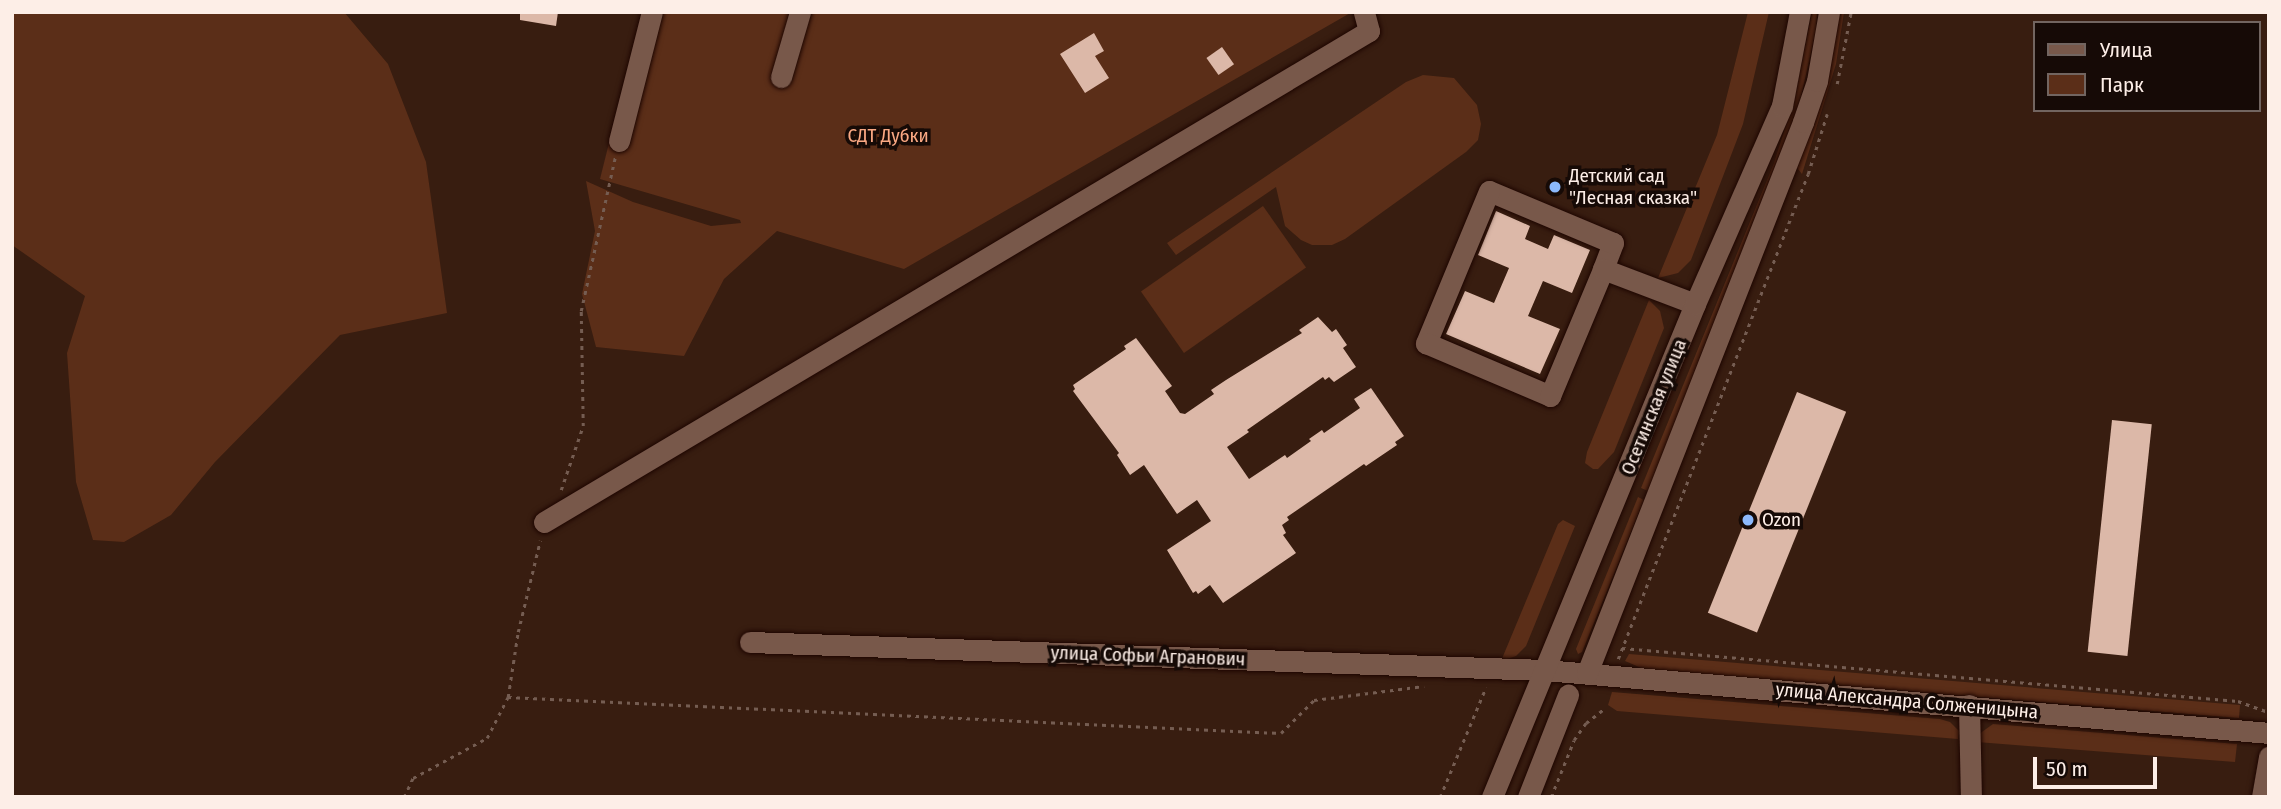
<!DOCTYPE html>
<meta charset="utf-8">
<style>
body{margin:0}
#map{position:relative;width:2281px;height:809px;overflow:hidden;background:#381d10;font-family:"Fira Sans Condensed",sans-serif}
div>[style]{position:absolute}
[style*='--x']{left:calc(var(--x)*1px);top:calc(var(--y)*1px);width:calc(var(--w)*1px);rotate:calc(var(--a)*1deg)}
.green>*{inset:0;background:#5b2e18;transform-origin:0 0}
.building>*{inset:0;background:#dcb8a8;transform-origin:0 0}
.path>*{height:2.5px;margin-top:-1.25px;transform-origin:0;background:repeating-linear-gradient(90deg,#755d52 0 3.5px,transparent 0 8.5px)}
.roads{filter:drop-shadow(0 0 2px #1e0600) drop-shadow(0 0 2px #1e0600)}
.minor>*{height:21px;margin:-10.5px;padding:0 10.5px;transform-origin:10.5px;border-radius:10.5px;background:#78584a}
.dots>*{width:19px;height:19px;translate:-50% -50%;box-sizing:border-box;border:4px solid #160a06;border-radius:50%}
span{translate:-50% -50%;white-space:nowrap;text-align:center;line-height:1.15;-webkit-text-stroke:7px #160a06;paint-order:stroke}
.park-label{font-size:19px;color:#faa883}
.poi-label{font-size:19px;color:#fdeee7}
.left{translate:0 -50%;text-align:left}
.street-label{font-size:19px;color:#fdeee7}
.frame{position:absolute;inset:0;border:14px solid #fdeee7;pointer-events:none}
.legend{position:absolute;left:2033px;top:21px;width:228px;height:91px;box-sizing:border-box;background:#160a06;border:2px solid #726560;margin:0;padding:9px 12px;list-style:none;font-size:21px;color:#fdeee7}
.legend li{display:flex;align-items:center;gap:14px;height:35px}
.legend b{width:35px;border:2px solid #726560}
.scale{position:absolute;left:2033px;top:757px;width:124px;height:32px;box-sizing:border-box;border:4px solid #fdeee7;border-top:0;padding-left:9px;font-size:21px;line-height:24px;white-space:nowrap;color:#fdeee7;-webkit-text-stroke:5px #160a06;paint-order:stroke}
</style>
<div id="map">
<div class="green">
<i style="clip-path:polygon(12px 12px,344px 12px,388px 64px,426px 162px,447px 313px,340px 335px,215px 462px,171px 515px,124px 542px,93px 540px,76px 482px,67px 353px,85px 296px,12px 245px)"></i>
<i style="clip-path:polygon(633px 12px,1352px 12px,904px 269px,777px 231px,724px 279px,684px 356px,596px 347px,582px 294px,595px 231px,586px 181px,633px 202px,711px 226px,741px 223px,740px 220px,600px 179px,641px 15px)"></i>
<i style="clip-path:polygon(1748px 12px,1769px 12px,1743px 124px,1691px 260px,1678px 273px,1658px 278px,1717px 135px)"></i>
<i style="clip-path:polygon(1812px 12px,1817px 12px,1816px 30px,1800px 101px,1779px 166px,1648px 491px,1641px 488px,1774px 163px,1794px 100px)"></i>
<i style="clip-path:polygon(1833px 12px,1844px 12px,1836px 64px,1802px 174px,1793px 163px)"></i>
<i style="clip-path:polygon(1423px 75px,1454px 78px,1477px 105px,1481px 124px,1478px 140px,1466px 152px,1345px 239px,1332px 245px,1312px 245px,1301px 240px,1285px 226px,1276px 187px,1176px 255px,1167px 243px,1406px 82px)"></i>
<i style="left:1263px;top:206px;width:75px;height:149px;rotate:55deg"></i>
<i style="clip-path:polygon(1649px 300px,1660px 311px,1664px 328px,1614px 452px,1598px 469px,1593px 469px,1585px 463px,1587px 452px)"></i>
<i style="clip-path:polygon(1638px 497px,1644px 500px,1582px 652px,1578px 654px,1576px 649px)"></i>
<i style="clip-path:polygon(1563px 520px,1575px 526px,1526px 646px,1516px 656px,1501px 661px,1558px 524px)"></i>
<i style="clip-path:polygon(1629px 654px,2240px 705px,2239px 718px,1646px 670px,1625px 661px)"></i>
<i style="clip-path:polygon(1612px 692px,1940px 719px,1950px 722px,1959px 731px,1958px 739px,1617px 711px,1608px 705px)"></i>
<i style="clip-path:polygon(1993px 724px,2237px 744px,2235px 762px,1977px 742px,1979px 734px)"></i>
</div>
<div class="building">
<i style="clip-path:polygon(520px 12px,558px 12px,556px 26px,520px 20px)"></i>
<i style="clip-path:polygon(1094px 33px,1104px 51px,1095px 56px,1109px 78px,1085px 93px,1060px 54px)"></i>
<i style="left:1222px;top:47px;width:21px;height:19px;rotate:55deg"></i>
<i style="clip-path:polygon(1496px 211px,1530px 226px,1525px 239px,1548px 249px,1554px 235px,1590px 250px,1572px 293px,1543px 281px,1528px 316px,1560px 329px,1540px 374px,1446px 334px,1465px 291px,1494px 303px,1509px 268px,1478px 255px)"></i>
<i style="clip-path:polygon(1318px 317px,1332px 332px,1336px 329px,1347px 345px,1343px 348px,1356px 367px,1334px 382px,1329px 377px,1325px 380px,1323px 377px,1247px 430px,1249px 432px,1227px 447px,1249px 479px,1285px 455px,1287px 458px,1311px 441px,1309px 439px,1322px 430px,1324px 433px,1360px 408px,1354px 399px,1371px 388px,1404px 436px,1395px 442px,1397px 445px,1366px 466px,1364px 464px,1287px 517px,1289px 520px,1282px 525px,1286px 533px,1283px 535px,1296px 553px,1223px 603px,1210px 585px,1198px 594px,1196px 591px,1193px 593px,1167px 550px,1211px 521px,1197px 500px,1177px 514px,1144px 465px,1130px 475px,1117px 455px,1119px 453px,1073px 391px,1075px 389px,1073px 385px,1126px 349px,1124px 346px,1136px 338px,1172px 386px,1165px 391px,1180px 413px,1185px 414px,1214px 394px,1211px 390px,1226px 380px,1302px 333px,1299px 330px)"></i>
<i style="left:1797px;top:392px;width:53px;height:238px;rotate:22deg"></i>
<i style="left:2112px;top:420px;width:40px;height:233px;rotate:6deg"></i>
</div>
<div class="path">
<i style="--x:1837;--y:84;--w:73;--a:-79"></i>
<i style="--x:561;--y:490;--w:68;--a:-71"></i>
<i style="--x:583;--y:426;--w:115;--a:-91"></i>
<i style="--x:581;--y:311;--w:157;--a:-77.5"></i>
<i style="--x:1622;--y:648;--w:618;--a:4.92"></i>
<i style="--x:2238;--y:701;--w:33;--a:20"></i>
<i style="--x:1618;--y:659;--w:521;--a:-68.61"></i>
<i style="--x:1808;--y:174;--w:63;--a:-72.4"></i>
<i style="--x:508;--y:697;--w:774;--a:2.67"></i>
<i style="--x:1281;--y:733;--w:47;--a:-45"></i>
<i style="--x:1314;--y:700;--w:111;--a:-7.3"></i>
<i style="--x:404;--y:797;--w:21;--a:-65"></i>
<i style="--x:413;--y:778;--w:84;--a:-28.4"></i>
<i style="--x:487;--y:738;--w:46;--a:-62.9"></i>
<i style="--x:508;--y:697;--w:66;--a:-81.3"></i>
<i style="--x:518;--y:632;--w:94;--a:-76.4"></i>
<i style="--x:1440;--y:797;--w:119;--a:-67.3"></i>
<i style="--x:1551;--y:797;--w:61;--a:-68"></i>
<i style="--x:1574;--y:740;--w:21;--a:-55"></i>
<i style="--x:1586;--y:723;--w:23;--a:-38"></i>
</div>
<div class="roads">
<div class="minor">
<i style="--x:781;--y:77;--w:68;--a:-73.7"></i>
<i style="--x:619;--y:141;--w:133;--a:-75.7"></i>
<i style="--x:1603;--y:269;--w:28;--a:-69"></i>
<i style="--x:1613;--y:243;--w:134;--a:-157.2"></i>
<i style="--x:1489;--y:191;--w:165;--a:112.5"></i>
<i style="--x:1426;--y:343;--w:135;--a:23.1"></i>
<i style="--x:1550;--y:396;--w:138;--a:-67.3"></i>
<i style="--x:1603;--y:269;--w:98;--a:20.8"></i>
<i style="--x:544;--y:522;--w:960;--a:-30.76"></i>
<i style="--x:1369;--y:31;--w:20;--a:-105"></i>
<i style="--x:750;--y:642;--w:795;--a:2.02"></i>
<i style="--x:1545;--y:670;--w:727;--a:4.97"></i>
<i style="--x:1587;--y:673;--w:592;--a:-68.59"></i>
<i style="--x:1803;--y:122;--w:43;--a:-71.1"></i>
<i style="--x:1817;--y:81;--w:70;--a:-80.1"></i>
<i style="--x:1969;--y:705;--w:92;--a:88.8"></i>
<i style="--x:1492;--y:797;--w:533;--a:-67.62"></i>
<i style="--x:1695;--y:304;--w:216;--a:-66.3"></i>
<i style="--x:1782;--y:106;--w:96;--a:-79.2"></i>
<i style="--x:1528;--y:797;--w:110;--a:-68.6"></i>
<i style="--x:2262;--y:797;--w:41;--a:-80.1"></i>
</div>
</div>
<div class="dots">
<i style="left:1555px;top:187px;background:#8cb9fc"></i>
<i style="left:1748px;top:520px;background:#8cb9fc"></i>
</div>
<div class="park-label">
<span style="left:888px;top:136px">СДТ Дубки</span>
</div>
<div class="poi-label">
<span class="left" style="left:1569px;top:187px">Детский сад<br>"Лесная сказка"</span>
<span class="left" style="left:1762px;top:520px">Ozon</span>
</div>
<div class="street-label">
<span style="left:1654px;top:407px;rotate:-68deg">Осетинская улица</span>
<span style="left:1148px;top:656px;rotate:2deg">улица Софьи Агранович</span>
<span style="left:1907px;top:701px;rotate:5deg">улица Александра Солженицына</span>
</div>
<div class="frame"></div>
<ul class="legend">
<li><b style="height:9px;background:#78584a"></b>Улица</li>
<li><b style="height:19px;background:#5b2e18"></b>Парк</li>
</ul>
<div class="scale">50 m</div>
</div>
